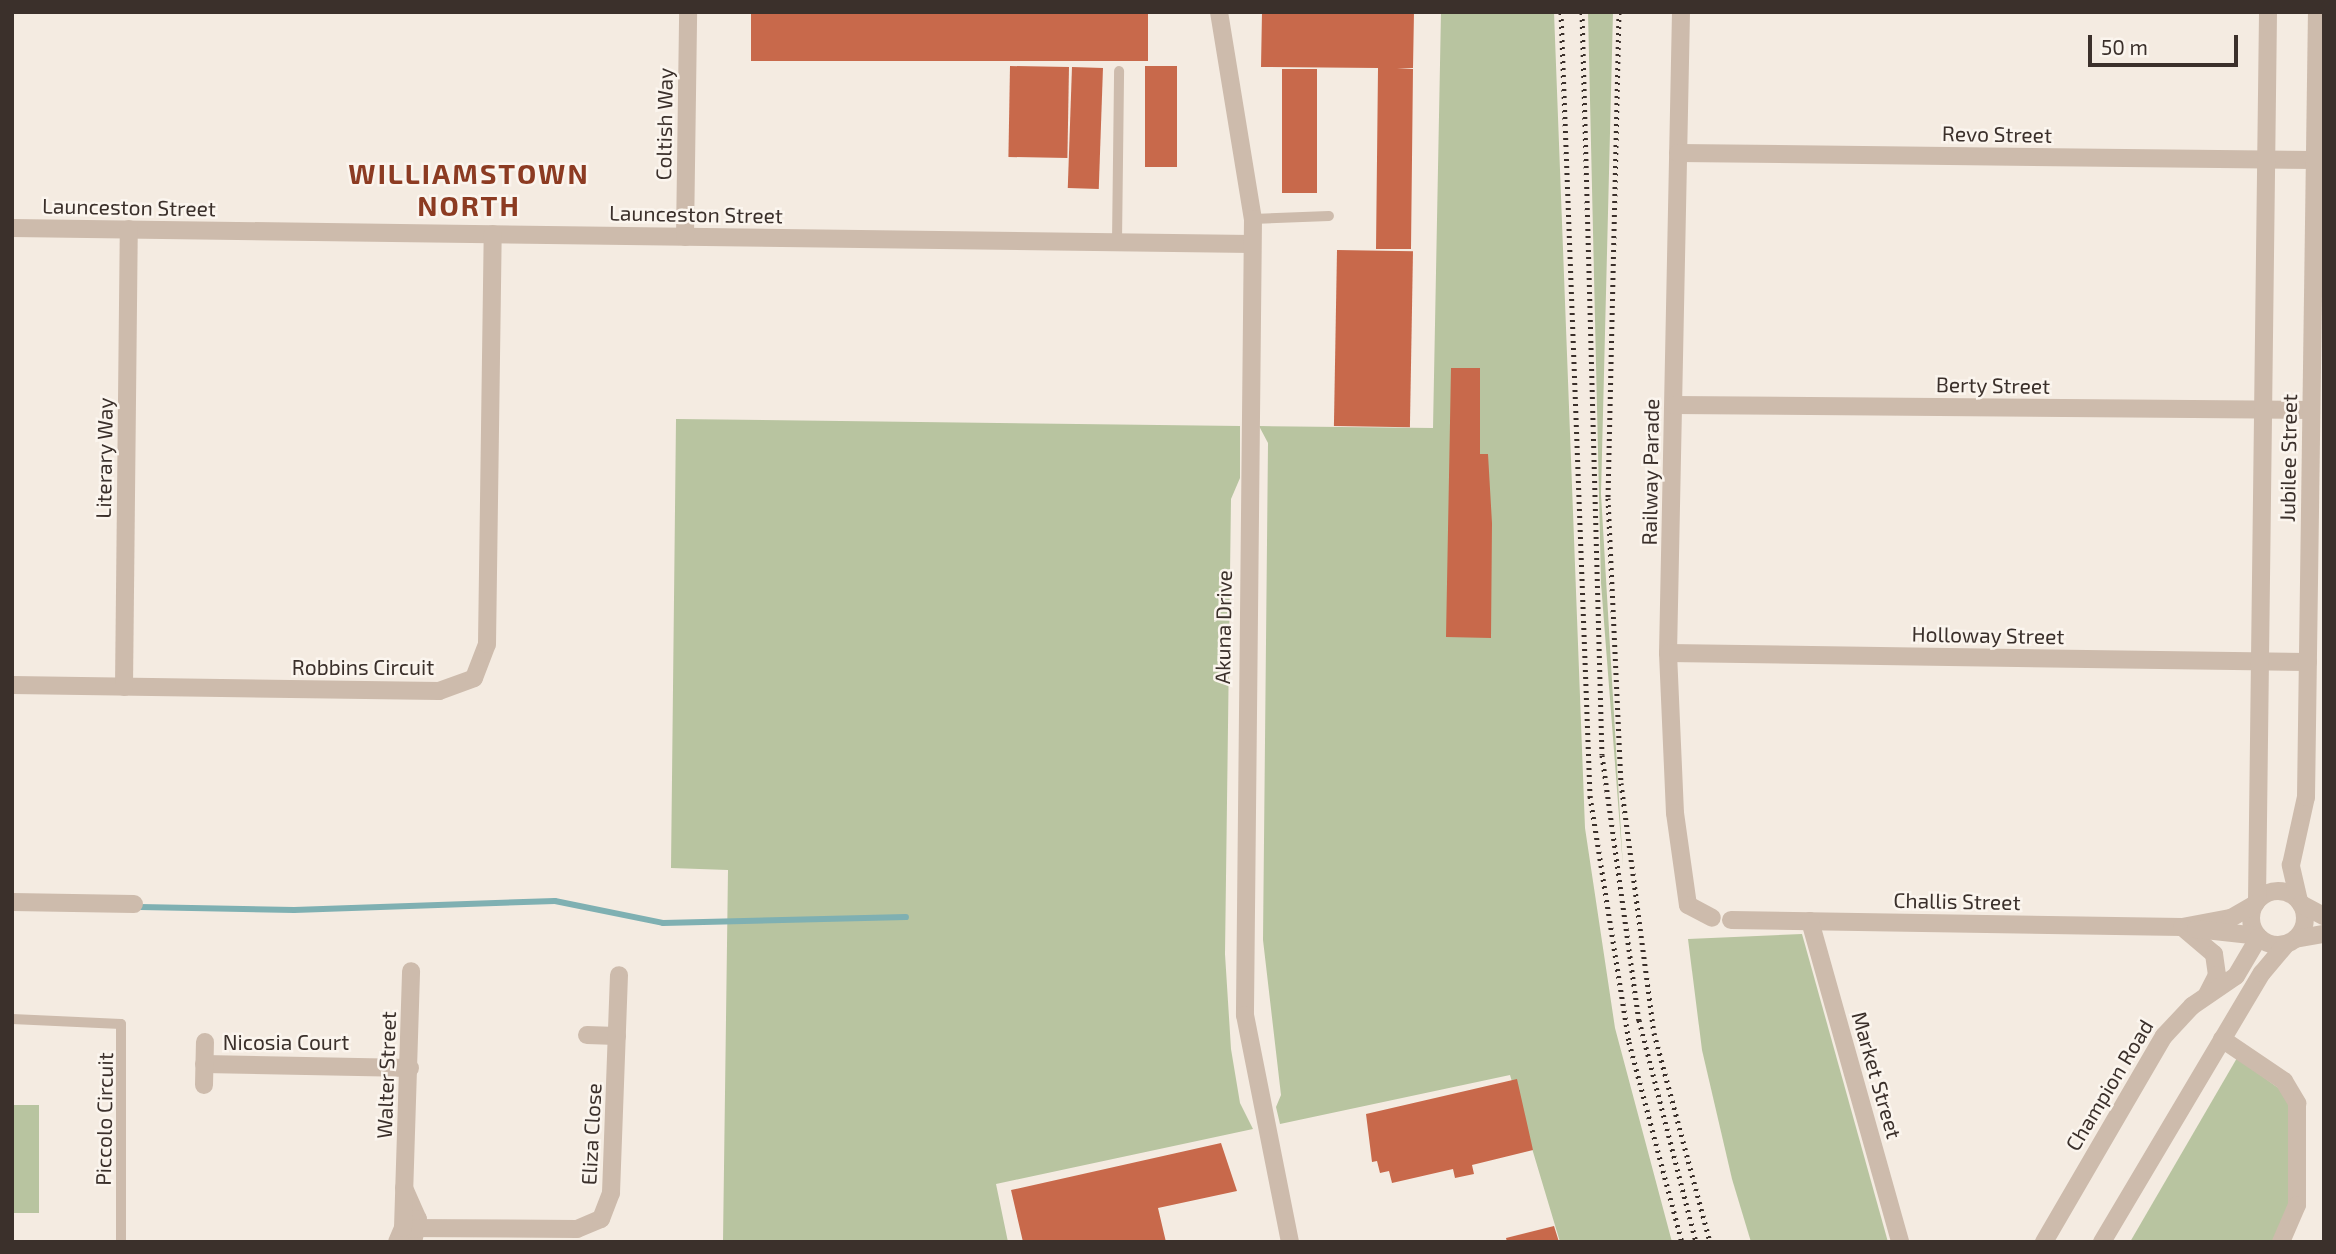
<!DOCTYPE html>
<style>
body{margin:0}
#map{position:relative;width:2336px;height:1254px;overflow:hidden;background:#f4ebe1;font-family:"Exo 2",sans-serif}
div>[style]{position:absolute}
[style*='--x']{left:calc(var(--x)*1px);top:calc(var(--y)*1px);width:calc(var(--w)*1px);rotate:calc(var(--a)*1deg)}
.green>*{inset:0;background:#b8c4a0;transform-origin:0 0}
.stream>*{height:6px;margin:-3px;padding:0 3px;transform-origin:3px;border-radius:3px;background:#7fb0b2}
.building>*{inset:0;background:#c8694b;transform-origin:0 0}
.service>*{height:10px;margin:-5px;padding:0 5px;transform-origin:5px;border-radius:5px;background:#cdbbac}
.minor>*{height:18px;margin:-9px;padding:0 9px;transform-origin:9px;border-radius:9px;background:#cdbbac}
.minor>.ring{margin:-9px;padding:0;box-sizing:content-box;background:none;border:18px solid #cdbbac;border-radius:50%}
.tertiary>*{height:18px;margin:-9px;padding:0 9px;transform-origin:9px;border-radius:9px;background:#cdbbac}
.rail>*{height:5px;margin-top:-2.5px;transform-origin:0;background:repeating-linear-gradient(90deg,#3b302b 0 2px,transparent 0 7px)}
span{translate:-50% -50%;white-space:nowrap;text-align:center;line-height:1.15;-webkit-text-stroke:5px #fbf5ee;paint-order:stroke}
.street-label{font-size:21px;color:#3b302b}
.district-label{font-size:28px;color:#8c3b22;font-weight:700;letter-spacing:2px}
.frame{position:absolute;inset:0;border:14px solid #3b302b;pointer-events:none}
.scale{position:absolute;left:2088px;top:35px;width:150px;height:32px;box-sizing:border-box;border:4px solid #3b302b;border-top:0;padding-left:9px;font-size:21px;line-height:24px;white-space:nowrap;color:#3b302b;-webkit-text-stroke:5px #fbf5ee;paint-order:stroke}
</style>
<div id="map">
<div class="green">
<i style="clip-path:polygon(1441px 12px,1554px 12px,1585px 828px,1615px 1028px,1672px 1242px,1560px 1242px,1510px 1075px,1280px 1124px,1276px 1107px,1281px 1095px,1263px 940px,1268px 443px,1259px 426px,1433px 428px)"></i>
<i style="clip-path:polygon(1588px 12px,1613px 12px,1601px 494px,1623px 867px,1601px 583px)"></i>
<i style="clip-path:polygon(676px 419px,1240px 426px,1240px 478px,1231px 499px,1225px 954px,1231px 1049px,1240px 1103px,1253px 1129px,996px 1184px,1008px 1242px,723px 1242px,728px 870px,671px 868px)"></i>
<i style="clip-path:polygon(1802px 934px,1888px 1242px,1751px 1242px,1732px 1179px,1702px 1050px,1688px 939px)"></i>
<i style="clip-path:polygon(2237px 1058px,2288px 1095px,2292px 1196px,2273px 1242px,2130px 1242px)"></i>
<i style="left:12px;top:1105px;width:27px;height:108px"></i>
</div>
<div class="stream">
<i style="--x:140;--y:907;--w:154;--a:1.1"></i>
<i style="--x:294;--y:910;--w:261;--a:-2"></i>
<i style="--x:555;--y:901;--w:110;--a:11.5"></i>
<i style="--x:663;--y:923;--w:243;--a:-1.4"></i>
</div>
<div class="building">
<i style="left:751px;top:12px;width:397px;height:49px"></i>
<i style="clip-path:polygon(1262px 12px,1414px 12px,1413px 68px,1397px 69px,1413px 69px,1411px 249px,1376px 249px,1378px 68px,1261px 67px)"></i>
<i style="left:1010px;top:66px;width:59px;height:91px;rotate:1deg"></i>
<i style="left:1145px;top:66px;width:32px;height:101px"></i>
<i style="left:1072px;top:67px;width:31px;height:121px;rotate:2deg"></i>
<i style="left:1282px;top:69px;width:35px;height:124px"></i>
<i style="left:1337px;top:250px;width:76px;height:176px;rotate:1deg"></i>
<i style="clip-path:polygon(1451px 368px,1480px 368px,1480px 454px,1488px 454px,1492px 523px,1491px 638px,1446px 637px)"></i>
<i style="clip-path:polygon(1517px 1079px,1533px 1150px,1472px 1165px,1474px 1174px,1455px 1178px,1453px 1169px,1392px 1183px,1389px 1171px,1380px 1173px,1377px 1161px,1372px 1162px,1366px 1114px)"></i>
<i style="clip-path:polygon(1221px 1143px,1237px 1191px,1158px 1208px,1166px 1242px,1023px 1242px,1011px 1190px)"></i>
<i style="clip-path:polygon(1554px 1226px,1559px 1242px,1507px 1242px,1506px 1238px)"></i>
</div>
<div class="service">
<i style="--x:1253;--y:219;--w:76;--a:-2.3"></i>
<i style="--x:1117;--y:242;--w:171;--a:-89.3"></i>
<i style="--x:12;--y:1019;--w:109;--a:2.6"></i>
<i style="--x:121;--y:1024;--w:218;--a:90"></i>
</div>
<div class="minor">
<i style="--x:1681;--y:12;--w:641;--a:91.16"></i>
<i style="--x:1668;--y:653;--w:160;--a:87.5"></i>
<i style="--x:1675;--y:813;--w:93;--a:82"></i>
<i style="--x:1688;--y:905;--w:27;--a:28"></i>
<i style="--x:1678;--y:153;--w:637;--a:0.63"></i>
<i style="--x:12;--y:228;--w:1240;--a:0.74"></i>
<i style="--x:685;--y:237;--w:225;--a:-89.2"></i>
<i style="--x:1674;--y:405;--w:637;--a:0.45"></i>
<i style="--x:1668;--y:653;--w:640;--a:0.81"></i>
<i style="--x:12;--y:685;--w:427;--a:0.8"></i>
<i style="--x:439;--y:691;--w:37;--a:-20"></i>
<i style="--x:474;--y:678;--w:36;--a:-69"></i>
<i style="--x:487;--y:644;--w:410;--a:-89.2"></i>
<i style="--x:124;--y:687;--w:458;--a:-89.4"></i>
<i class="ring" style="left:2251px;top:891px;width:36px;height:36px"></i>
<i style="--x:2257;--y:901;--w:889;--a:-89.29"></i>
<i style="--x:2299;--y:901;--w:37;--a:-103"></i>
<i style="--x:2291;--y:865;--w:70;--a:-77.6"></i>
<i style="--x:2306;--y:797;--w:785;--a:-89.2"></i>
<i style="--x:12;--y:902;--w:122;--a:0.9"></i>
<i style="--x:2301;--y:904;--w:26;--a:28"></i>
<i style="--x:1731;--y:920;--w:451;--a:0.9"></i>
<i style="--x:2182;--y:927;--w:50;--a:-10.4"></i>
<i style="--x:2231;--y:918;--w:28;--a:-30"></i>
<i style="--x:1810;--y:921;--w:333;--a:74.3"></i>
<i style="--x:2182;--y:927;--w:42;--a:40.2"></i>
<i style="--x:2214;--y:954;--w:21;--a:82"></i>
<i style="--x:2217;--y:975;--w:22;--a:117"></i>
<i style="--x:2196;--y:929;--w:62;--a:6.4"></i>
<i style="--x:2295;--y:939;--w:29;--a:-10"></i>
<i style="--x:587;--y:1035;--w:30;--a:2"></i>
<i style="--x:2222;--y:1039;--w:75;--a:34.1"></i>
<i style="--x:2284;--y:1081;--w:26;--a:59"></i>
<i style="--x:2297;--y:1103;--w:102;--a:90"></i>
<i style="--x:2297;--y:1205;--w:40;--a:113.4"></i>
<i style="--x:204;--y:1064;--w:206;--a:1.1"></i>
<i style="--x:204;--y:1085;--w:43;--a:-88.7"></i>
<i style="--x:404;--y:1188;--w:34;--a:66"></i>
<i style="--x:418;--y:1219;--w:24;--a:102"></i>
<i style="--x:403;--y:1228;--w:174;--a:0.3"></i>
<i style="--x:577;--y:1229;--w:26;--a:-23"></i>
<i style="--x:601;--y:1219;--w:28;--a:-69"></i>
<i style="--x:611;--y:1193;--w:218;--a:-87.9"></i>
<i style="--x:397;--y:1242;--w:15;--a:-67"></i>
<i style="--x:403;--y:1228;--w:257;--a:-88.2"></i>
<i style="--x:2044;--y:1242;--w:238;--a:-59.8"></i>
<i style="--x:2164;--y:1036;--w:41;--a:-47"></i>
<i style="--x:2192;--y:1006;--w:53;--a:-34.3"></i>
<i style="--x:2236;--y:976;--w:45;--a:-59.5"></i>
<i style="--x:2102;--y:1242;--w:313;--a:-59.3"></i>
<i style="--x:2262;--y:973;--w:38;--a:-50"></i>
</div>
<div class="tertiary">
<i style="--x:1219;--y:12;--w:210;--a:80.7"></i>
<i style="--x:1253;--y:219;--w:796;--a:90.58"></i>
<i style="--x:1245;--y:1015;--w:231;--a:78.8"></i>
</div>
<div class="rail">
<i style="--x:1561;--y:12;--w:785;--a:87.88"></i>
<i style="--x:1590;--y:796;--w:249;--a:81"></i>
<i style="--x:1629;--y:1042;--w:207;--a:75.2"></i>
<i style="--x:1582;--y:12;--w:743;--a:88.46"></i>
<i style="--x:1602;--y:755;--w:268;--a:82.1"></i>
<i style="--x:1639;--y:1020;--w:229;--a:75.6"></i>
<i style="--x:1619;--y:12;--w:486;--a:91.3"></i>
<i style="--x:1608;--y:498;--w:285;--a:87.4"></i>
<i style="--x:1621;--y:783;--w:252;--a:82.5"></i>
<i style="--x:1654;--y:1033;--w:216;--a:75"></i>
</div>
<div class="street-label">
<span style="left:664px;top:124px;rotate:-89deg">Coltish Way</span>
<span style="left:1997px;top:134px;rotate:1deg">Revo Street</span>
<span style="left:129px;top:207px;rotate:1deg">Launceston Street</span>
<span style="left:696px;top:214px;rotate:1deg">Launceston Street</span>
<span style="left:1993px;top:385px;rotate:1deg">Berty Street</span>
<span style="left:104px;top:458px;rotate:-89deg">Literary Way</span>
<span style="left:2288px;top:458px;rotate:-89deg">Jubilee Street</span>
<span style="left:1650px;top:472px;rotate:-89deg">Railway Parade</span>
<span style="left:1223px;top:627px;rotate:-89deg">Akuna Drive</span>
<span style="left:1988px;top:635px;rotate:1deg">Holloway Street</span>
<span style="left:363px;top:667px">Robbins Circuit</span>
<span style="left:1957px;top:901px;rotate:1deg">Challis Street</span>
<span style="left:286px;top:1042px">Nicosia Court</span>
<span style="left:386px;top:1075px;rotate:-88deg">Walter Street</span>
<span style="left:1877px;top:1075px;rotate:74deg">Market Street</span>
<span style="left:2109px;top:1085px;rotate:-59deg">Champion Road</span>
<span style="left:104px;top:1119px;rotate:-89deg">Piccolo Circuit</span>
<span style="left:591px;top:1134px;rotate:-87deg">Eliza Close</span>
</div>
<div class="district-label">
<span style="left:469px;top:189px">WILLIAMSTOWN<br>NORTH</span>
</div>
<div class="frame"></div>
<div class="scale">50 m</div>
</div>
